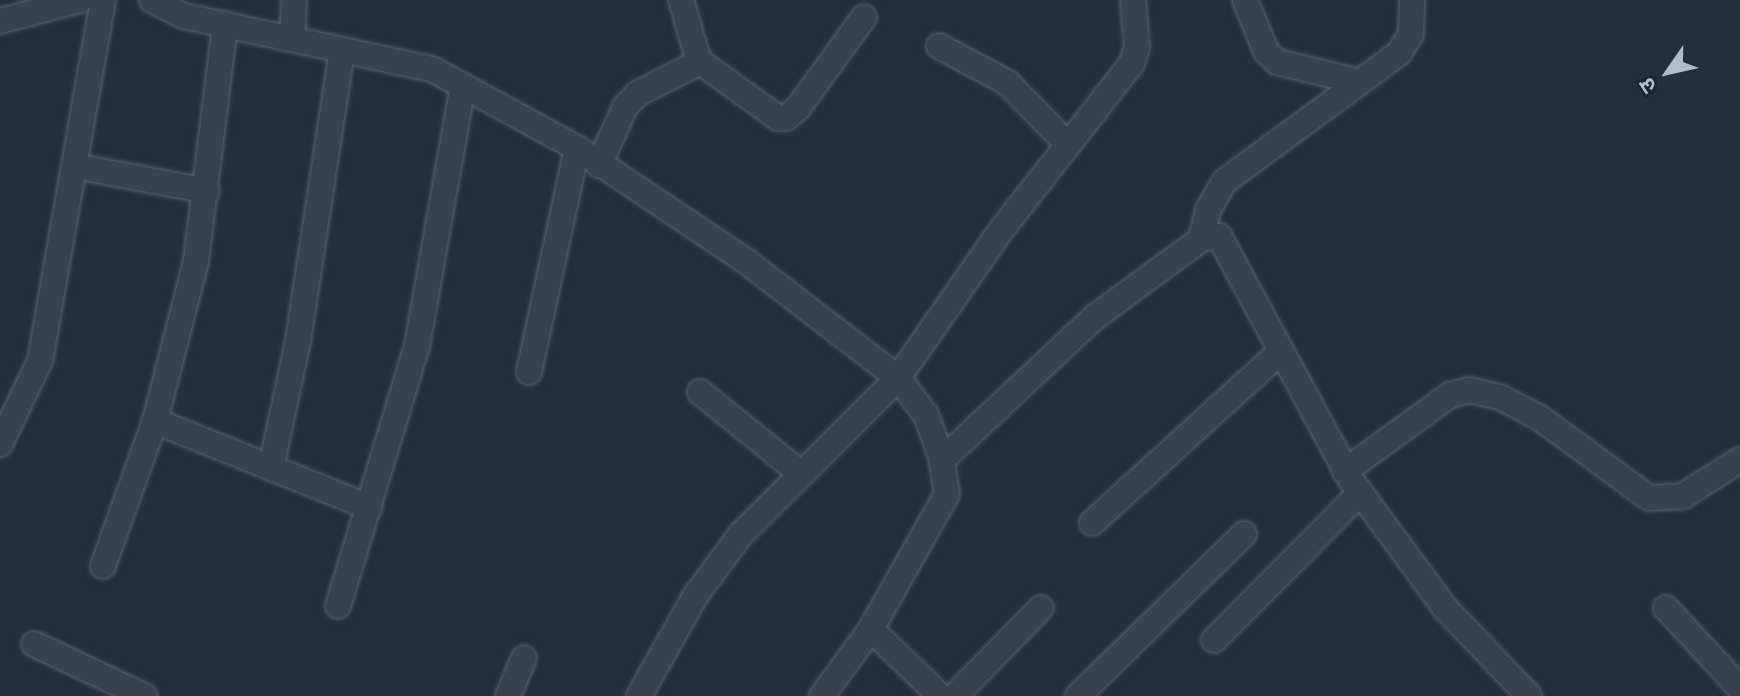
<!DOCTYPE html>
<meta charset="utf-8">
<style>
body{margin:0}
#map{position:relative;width:1740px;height:696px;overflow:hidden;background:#242f3e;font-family:"Fira Sans","Noto Sans Devanagari",sans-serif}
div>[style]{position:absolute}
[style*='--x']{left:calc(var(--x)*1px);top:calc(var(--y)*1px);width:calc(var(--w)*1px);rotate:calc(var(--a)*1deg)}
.roads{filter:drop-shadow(0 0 2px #565f6c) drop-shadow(0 0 2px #565f6c)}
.minor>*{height:24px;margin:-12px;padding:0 12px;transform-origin:12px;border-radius:12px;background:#38414e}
span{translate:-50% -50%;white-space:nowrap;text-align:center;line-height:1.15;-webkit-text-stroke:8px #1d2633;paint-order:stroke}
.north{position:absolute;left:1628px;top:32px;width:80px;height:80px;-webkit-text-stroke:6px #1d2633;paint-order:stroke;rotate:236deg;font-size:22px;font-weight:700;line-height:32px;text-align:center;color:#b4bcc9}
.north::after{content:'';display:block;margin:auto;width:28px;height:36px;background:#b4bcc9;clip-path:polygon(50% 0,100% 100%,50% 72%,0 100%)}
</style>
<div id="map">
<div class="roads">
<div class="minor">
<i style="--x:152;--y:0;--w:36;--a:27"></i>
<i style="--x:184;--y:16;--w:254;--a:12.1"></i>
<i style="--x:432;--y:69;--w:165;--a:28.6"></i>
<i style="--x:577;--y:148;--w:205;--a:33.8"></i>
<i style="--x:747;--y:262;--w:190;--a:37.5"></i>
<i style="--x:898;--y:378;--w:46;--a:52.9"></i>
<i style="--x:926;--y:415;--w:44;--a:69.9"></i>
<i style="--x:941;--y:456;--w:38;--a:81"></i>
<i style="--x:947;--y:494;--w:155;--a:119.4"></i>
<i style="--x:871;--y:629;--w:83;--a:126.2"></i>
<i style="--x:1245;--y:0;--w:55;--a:67.6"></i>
<i style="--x:1266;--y:51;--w:16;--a:45"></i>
<i style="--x:1277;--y:62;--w:85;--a:13.5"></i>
<i style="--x:0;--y:21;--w:83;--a:-14.7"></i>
<i style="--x:292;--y:39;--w:39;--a:-87"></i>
<i style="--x:939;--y:46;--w:78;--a:28.2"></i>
<i style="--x:1008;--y:83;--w:86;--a:45.9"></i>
<i style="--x:696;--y:59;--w:101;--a:35.7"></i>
<i style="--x:778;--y:118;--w:8;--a:0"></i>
<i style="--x:786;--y:118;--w:16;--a:-40"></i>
<i style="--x:798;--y:108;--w:112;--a:-54"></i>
<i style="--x:599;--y:165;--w:64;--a:-65.9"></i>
<i style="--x:625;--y:107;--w:18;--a:-47"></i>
<i style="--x:637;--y:94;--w:64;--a:-27"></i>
<i style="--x:694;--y:65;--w:10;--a:-73"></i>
<i style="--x:697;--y:55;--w:57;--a:-106.2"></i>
<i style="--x:74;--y:166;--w:135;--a:10.6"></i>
<i style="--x:1201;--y:239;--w:30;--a:-76"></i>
<i style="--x:1208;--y:210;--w:34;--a:-60"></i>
<i style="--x:1225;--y:181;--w:216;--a:-36.3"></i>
<i style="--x:1399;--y:53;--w:22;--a:-58"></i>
<i style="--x:1411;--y:34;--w:34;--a:-88"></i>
<i style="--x:529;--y:372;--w:229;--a:-77.9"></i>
<i style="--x:700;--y:392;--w:129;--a:39"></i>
<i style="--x:155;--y:421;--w:231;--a:21.9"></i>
<i style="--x:0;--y:444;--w:92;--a:-64.3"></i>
<i style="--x:40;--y:361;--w:366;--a:-80.1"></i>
<i style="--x:942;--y:460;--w:209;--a:-43.1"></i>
<i style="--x:1095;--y:317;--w:132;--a:-36.3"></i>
<i style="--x:1201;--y:239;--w:18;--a:-9"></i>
<i style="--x:1219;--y:236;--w:277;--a:61.6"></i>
<i style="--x:1351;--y:480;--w:159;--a:53.7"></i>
<i style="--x:1445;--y:608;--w:122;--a:46.3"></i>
<i style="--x:271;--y:468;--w:130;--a:-78"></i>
<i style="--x:298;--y:341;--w:294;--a:-81.4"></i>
<i style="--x:1345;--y:471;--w:130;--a:-35.9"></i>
<i style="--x:1450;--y:395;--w:20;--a:-15"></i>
<i style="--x:1469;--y:390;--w:32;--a:13"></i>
<i style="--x:1500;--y:397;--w:45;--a:27.7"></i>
<i style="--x:1540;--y:418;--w:135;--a:36.3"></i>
<i style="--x:1649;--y:498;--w:34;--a:-3"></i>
<i style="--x:1683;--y:496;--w:67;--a:-32.3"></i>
<i style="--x:1092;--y:523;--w:254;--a:-42.3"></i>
<i style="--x:103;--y:566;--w:154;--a:-70.3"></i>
<i style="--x:155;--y:421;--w:165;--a:-75.6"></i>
<i style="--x:196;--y:261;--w:239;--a:-83"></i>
<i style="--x:338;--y:606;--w:272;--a:-73.1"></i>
<i style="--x:417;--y:346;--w:264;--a:-80"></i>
<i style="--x:1666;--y:608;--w:109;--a:47.2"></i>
<i style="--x:871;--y:629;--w:96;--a:44.2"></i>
<i style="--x:1214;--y:640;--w:207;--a:-45.2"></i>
<i style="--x:34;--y:644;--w:122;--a:25.3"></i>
<i style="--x:508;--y:696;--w:41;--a:-67.2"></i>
<i style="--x:639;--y:696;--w:116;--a:-60.6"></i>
<i style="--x:696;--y:595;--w:76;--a:-53.6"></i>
<i style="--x:741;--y:534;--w:221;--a:-44.8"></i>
<i style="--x:898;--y:378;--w:182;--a:-55.1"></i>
<i style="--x:1002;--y:229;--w:211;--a:-51.9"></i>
<i style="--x:1132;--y:63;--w:17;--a:-73"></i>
<i style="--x:1137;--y:47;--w:47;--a:-94.9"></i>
<i style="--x:955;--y:696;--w:123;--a:-45.7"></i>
<i style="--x:1078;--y:696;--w:232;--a:-44.3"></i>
</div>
</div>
<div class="north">उ</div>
</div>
